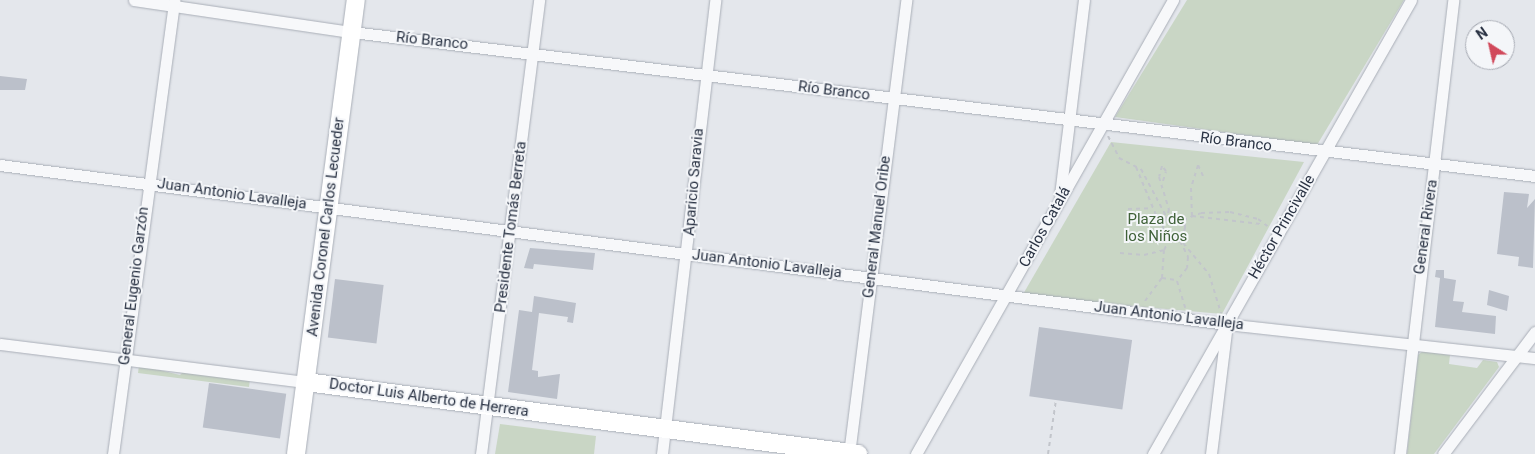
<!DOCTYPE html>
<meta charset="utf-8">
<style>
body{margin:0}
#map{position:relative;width:1535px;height:454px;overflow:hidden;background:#e4e7ec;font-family:Roboto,sans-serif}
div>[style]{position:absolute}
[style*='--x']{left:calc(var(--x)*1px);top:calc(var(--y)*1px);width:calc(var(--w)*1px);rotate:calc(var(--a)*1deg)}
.green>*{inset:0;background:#c9d6c5}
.building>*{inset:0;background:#bbc0ca;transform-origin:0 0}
.path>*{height:2px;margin-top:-1px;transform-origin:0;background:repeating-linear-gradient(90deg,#c2c5cb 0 4px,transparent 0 8px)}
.path>.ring{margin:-1px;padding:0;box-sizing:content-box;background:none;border:2px solid #c2c5cb;border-radius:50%}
.roads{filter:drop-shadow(0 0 1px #a9aeb7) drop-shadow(0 0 1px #a9aeb7)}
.street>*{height:11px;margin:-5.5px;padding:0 5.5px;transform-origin:5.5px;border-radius:5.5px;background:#f7f8fa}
.primary>*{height:18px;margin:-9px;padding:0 9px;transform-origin:9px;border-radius:9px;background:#fff}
span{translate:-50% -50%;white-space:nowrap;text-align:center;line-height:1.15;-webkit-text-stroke:4px #f4f6f9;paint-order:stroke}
.street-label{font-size:15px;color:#2b3445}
.park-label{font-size:15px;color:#3f6138}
.north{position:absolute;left:1465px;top:20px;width:50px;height:50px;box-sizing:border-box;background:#f4f6f9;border:1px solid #a4a8b1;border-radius:50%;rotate:325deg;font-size:14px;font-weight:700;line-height:20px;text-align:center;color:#2b3445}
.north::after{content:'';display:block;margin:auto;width:18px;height:22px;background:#d1495b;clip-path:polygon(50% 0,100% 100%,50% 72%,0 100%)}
</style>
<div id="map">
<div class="green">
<i style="clip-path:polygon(1187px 0,1404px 0,1317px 145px,1115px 117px)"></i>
<i style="clip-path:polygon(1111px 142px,1304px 162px,1222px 314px,1022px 296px)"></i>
<i style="clip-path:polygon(1423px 351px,1450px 355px,1449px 364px,1477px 368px,1483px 360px,1497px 362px,1499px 367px,1434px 454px,1407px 454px,1418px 355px)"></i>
<i style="clip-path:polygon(139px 365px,180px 375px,184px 371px,250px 379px,249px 387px,138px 373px)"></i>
<i style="clip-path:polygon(500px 424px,596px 436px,594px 454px,495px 454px)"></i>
</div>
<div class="building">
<i style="clip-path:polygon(0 76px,27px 79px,25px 90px,0 90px)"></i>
<i style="clip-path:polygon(1504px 192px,1529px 194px,1527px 208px,1535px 199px,1533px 268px,1518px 266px,1519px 257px,1497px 254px)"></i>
<i style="clip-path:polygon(530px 248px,595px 253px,593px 270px,534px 264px,533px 269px,524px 268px)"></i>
<i style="clip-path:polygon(1436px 270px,1444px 270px,1444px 278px,1456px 280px,1453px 301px,1464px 302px,1462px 312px,1496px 316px,1495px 334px,1435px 327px,1440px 278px,1435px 277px)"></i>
<i style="left:335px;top:279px;width:49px;height:59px;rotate:7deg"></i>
<i style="clip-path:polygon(1489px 290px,1509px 296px,1507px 311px,1487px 305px)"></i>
<i style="clip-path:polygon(534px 296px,576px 303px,573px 323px,567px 322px,568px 317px,539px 313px,532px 370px,538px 371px,538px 377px,560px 374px,557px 399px,508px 392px,519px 310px,532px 312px)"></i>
<i style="left:1039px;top:327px;width:94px;height:70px;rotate:8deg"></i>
<i style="left:209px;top:383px;width:78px;height:45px;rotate:8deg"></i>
</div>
<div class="path">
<i style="--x:1108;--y:136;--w:25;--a:63"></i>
<i style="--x:1119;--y:158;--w:25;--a:27"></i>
<i style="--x:1141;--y:169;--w:55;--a:62"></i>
<i style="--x:1136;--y:167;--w:52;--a:67.4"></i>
<i style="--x:1156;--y:215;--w:10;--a:17"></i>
<i style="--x:1203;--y:176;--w:12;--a:-114"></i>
<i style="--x:1198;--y:165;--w:24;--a:107"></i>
<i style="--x:1191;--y:188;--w:28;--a:88"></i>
<i style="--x:1192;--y:216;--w:69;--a:6.6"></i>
<i style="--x:1163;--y:181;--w:10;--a:-73"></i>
<i style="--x:1166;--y:171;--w:6;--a:-129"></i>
<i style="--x:1162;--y:166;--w:11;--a:105"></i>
<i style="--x:1159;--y:177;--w:34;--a:73"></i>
<i style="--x:1169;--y:209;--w:9;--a:103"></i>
<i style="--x:1128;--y:209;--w:24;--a:-2"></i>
<i class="ring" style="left:1163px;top:216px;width:20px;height:20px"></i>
<i style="--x:1183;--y:220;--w:19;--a:-21"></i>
<i style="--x:1201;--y:213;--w:29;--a:-2"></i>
<i style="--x:1230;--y:212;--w:29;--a:14"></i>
<i style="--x:1258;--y:219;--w:15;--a:37"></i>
<i style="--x:1178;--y:237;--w:48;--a:50"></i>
<i style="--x:1209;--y:274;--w:41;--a:72.9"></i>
<i style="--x:1180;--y:241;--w:18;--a:63"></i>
<i style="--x:1188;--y:257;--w:11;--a:95"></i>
<i style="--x:1187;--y:268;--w:16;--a:128"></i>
<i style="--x:1177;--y:281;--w:28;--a:73"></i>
<i style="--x:1120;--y:253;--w:24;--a:5"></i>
<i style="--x:1144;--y:255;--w:21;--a:-14"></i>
<i style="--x:1162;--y:278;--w:14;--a:8"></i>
<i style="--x:1145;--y:301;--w:29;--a:-54"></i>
<i style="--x:1162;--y:278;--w:28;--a:-86"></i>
<i style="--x:1164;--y:250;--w:15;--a:-62"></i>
<i style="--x:1048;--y:454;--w:55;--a:-81.6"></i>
</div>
<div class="roads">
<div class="street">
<i style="--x:134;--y:0;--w:220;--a:8.4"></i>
<i style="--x:352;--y:32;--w:1192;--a:6.94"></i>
<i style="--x:0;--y:165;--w:1236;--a:7.39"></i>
<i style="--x:1226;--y:324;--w:311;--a:6.3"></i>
<i style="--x:1060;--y:195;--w:196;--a:-83"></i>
<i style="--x:0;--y:344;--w:308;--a:7.1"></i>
<i style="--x:113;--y:454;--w:458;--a:-82.3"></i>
<i style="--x:481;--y:454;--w:458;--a:-82.7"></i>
<i style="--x:662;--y:454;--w:457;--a:-83.3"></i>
<i style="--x:849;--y:454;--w:458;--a:-82.8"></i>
<i style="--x:916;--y:454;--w:522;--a:-60.49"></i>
<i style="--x:1153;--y:454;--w:522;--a:-60.39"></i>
<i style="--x:1211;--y:454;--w:124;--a:-83"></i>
<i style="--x:1400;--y:454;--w:457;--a:-83.3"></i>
<i style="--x:1443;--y:454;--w:153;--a:-53"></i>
</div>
<div class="primary">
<i style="--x:306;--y:382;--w:557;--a:7.43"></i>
<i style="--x:296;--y:454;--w:458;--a:-82.5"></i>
</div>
</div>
<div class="street-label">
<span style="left:432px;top:41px;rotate:6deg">Río Branco</span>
<span style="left:834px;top:91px;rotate:7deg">Río Branco</span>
<span style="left:1236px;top:142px;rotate:7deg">Río Branco</span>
<span style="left:694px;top:182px;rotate:-85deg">Aparicio Saravia</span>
<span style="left:232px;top:194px;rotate:8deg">Juan Antonio Lavalleja</span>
<span style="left:326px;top:227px;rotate:-83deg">Avenida Coronel Carlos Lecueder</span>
<span style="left:511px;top:227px;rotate:-83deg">Presidente Tomás Berreta</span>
<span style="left:877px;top:227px;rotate:-83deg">General Manuel Oribe</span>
<span style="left:1045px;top:227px;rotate:-61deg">Carlos Catalá</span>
<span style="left:1282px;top:227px;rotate:-60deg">Héctor Princivalle</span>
<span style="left:1426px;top:227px;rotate:-82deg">General Rivera</span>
<span style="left:767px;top:264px;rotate:7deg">Juan Antonio Lavalleja</span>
<span style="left:134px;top:286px;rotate:-83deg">General Eugenio Garzón</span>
<span style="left:1169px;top:316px;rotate:7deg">Juan Antonio Lavalleja</span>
<span style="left:429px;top:398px;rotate:8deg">Doctor Luis Alberto de Herrera</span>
</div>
<div class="park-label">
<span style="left:1156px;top:228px">Plaza de<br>los Niños</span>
</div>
<div class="north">N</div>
</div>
